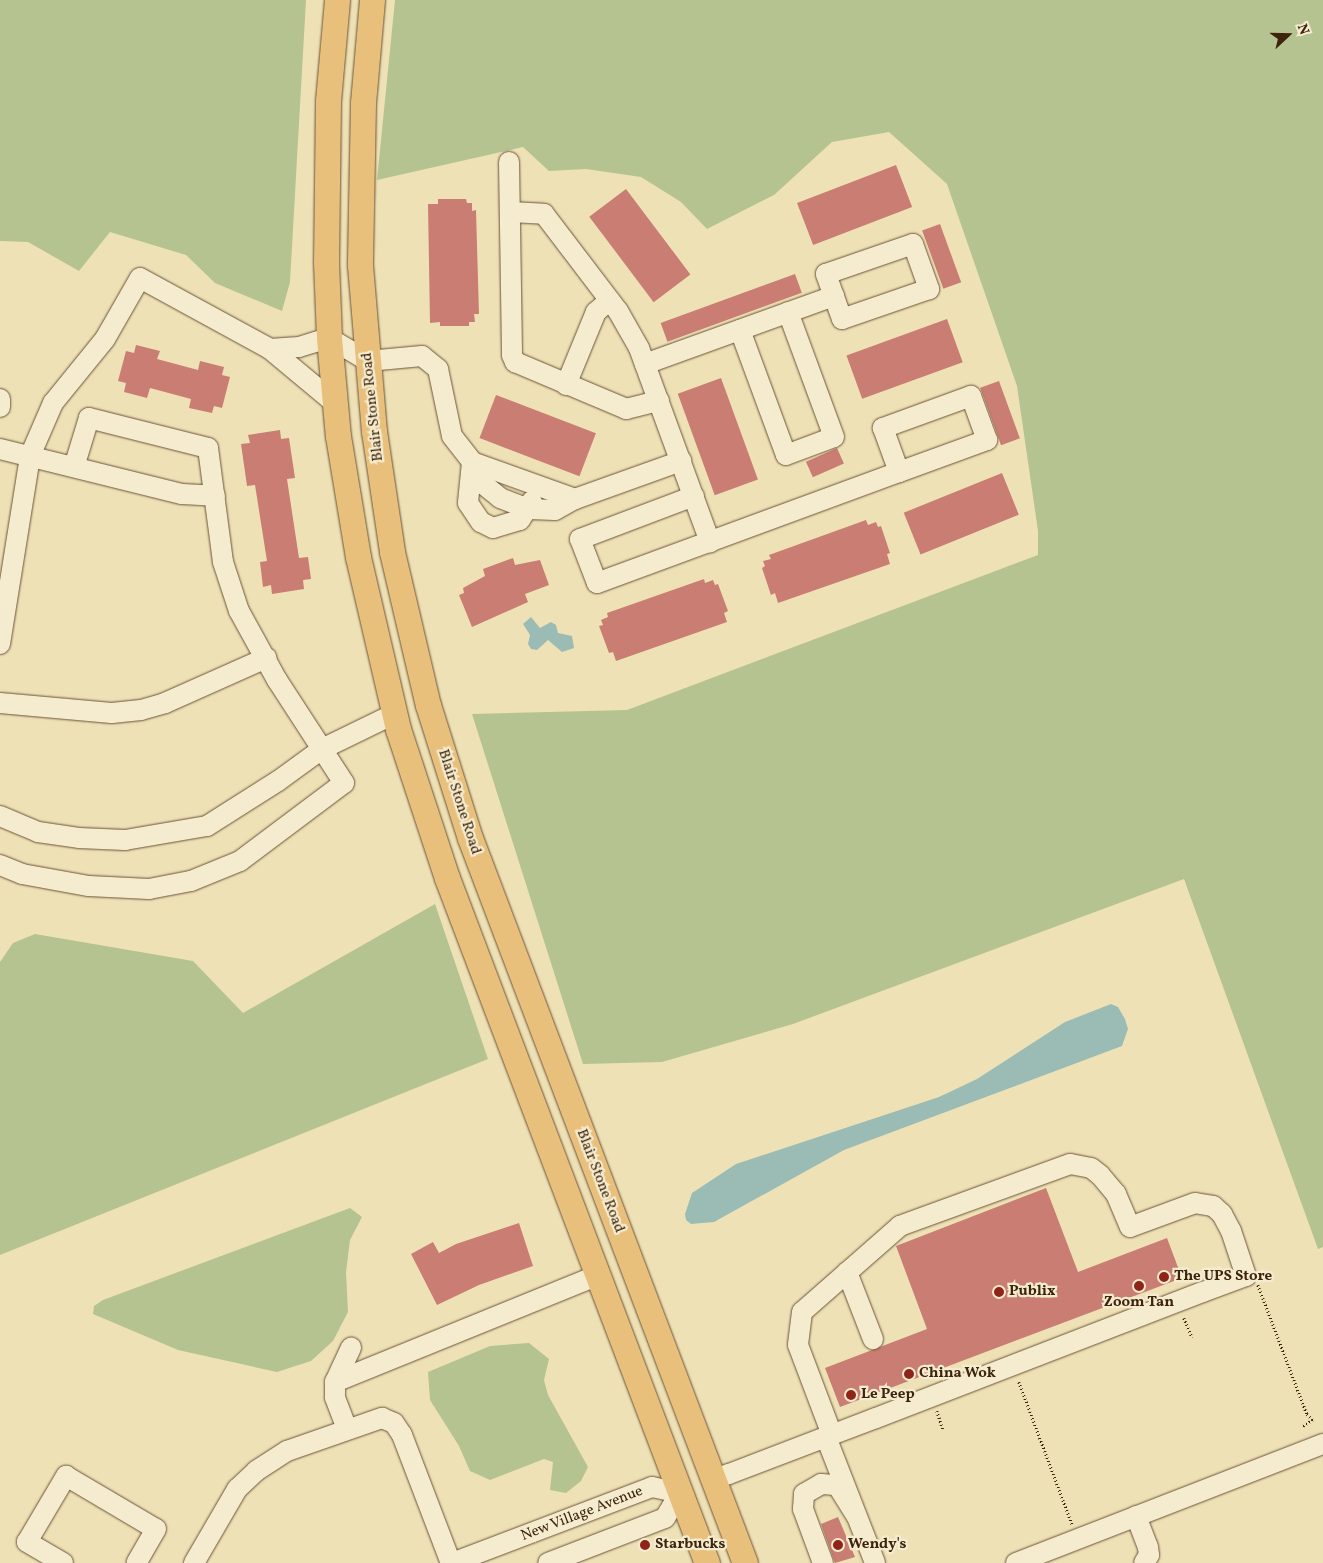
<!DOCTYPE html>
<style>
body{margin:0}
#map{position:relative;width:1323px;height:1563px;overflow:hidden;background:#efe1b6;font-family:Vollkorn,serif}
div>[style]{position:absolute}
[style*='--x']{left:calc(var(--x)*1px);top:calc(var(--y)*1px);width:calc(var(--w)*1px);rotate:calc(var(--a)*1deg)}
.green>*{inset:0;background:#b5c391}
.water>*{inset:0;background:#9bbcb4}
.building>*{inset:0;background:#c97d73;transform-origin:0 0}
.path>*{height:2.5px;margin-top:-1.25px;transform-origin:0;background:repeating-linear-gradient(90deg,#3d240c 0 1px,transparent 0 3.5px)}
.roads{filter:drop-shadow(0 0 1px #6a5336) drop-shadow(0 0 1px #6a5336)}
.minor>*{height:20px;margin:-10px;padding:0 10px;transform-origin:10px;border-radius:10px;background:#f5ecd0}
.major>*{height:25px;margin:-12.5px;padding:0 12.5px;transform-origin:12.5px;border-radius:12.5px;background:#e8c07b}
.dots>*{width:14px;height:14px;translate:-50% -50%;box-sizing:border-box;border:2px solid #f5ecd0;border-radius:50%}
span{translate:-50% -50%;white-space:nowrap;text-align:center;line-height:1.15;-webkit-text-stroke:4.5px #f5ecd0;paint-order:stroke}
.street-label{font-size:15px;color:#3d240c}
.poi-label{font-size:15px;color:#3d240c;font-weight:700}
.left{translate:0 -50%;text-align:left}
.north{position:absolute;left:1263px;top:10px;width:50px;height:50px;-webkit-text-stroke:4px #f5ecd0;paint-order:stroke;rotate:69deg;font-size:14px;font-weight:700;line-height:20px;text-align:center;color:#3d240c}
.north::after{content:'';display:block;margin:auto;width:18px;height:22px;background:#3d240c;clip-path:polygon(50% 0,100% 100%,50% 72%,0 100%)}
</style>
<div id="map">
<div class="green">
<i style="clip-path:polygon(0 0,306px 0,290px 282px,282px 311px,215px 283px,186px 255px,110px 232px,79px 271px,28px 242px,0 241px)"></i>
<i style="clip-path:polygon(395px 0,1323px 0,1323px 1247px,1318px 1249px,1184px 879px,793px 1024px,662px 1062px,583px 1064px,472px 714px,627px 710px,1038px 555px,1038px 531px,1017px 386px,947px 184px,889px 132px,832px 142px,774px 195px,707px 229px,681px 202px,641px 177px,586px 169px,549px 171px,523px 147px,377px 180px)"></i>
<i style="clip-path:polygon(435px 904px,488px 1059px,0 1255px,0 962px,13px 943px,35px 934px,193px 961px,243px 1013px)"></i>
<i style="clip-path:polygon(350px 1208px,362px 1217px,350px 1240px,346px 1272px,348px 1312px,333px 1341px,311px 1361px,277px 1372px,178px 1350px,93px 1314px,94px 1306px,103px 1300px)"></i>
<i style="clip-path:polygon(529px 1343px,549px 1359px,544px 1380px,548px 1395px,588px 1467px,581px 1481px,566px 1493px,550px 1490px,553px 1462px,544px 1459px,490px 1480px,470px 1471px,459px 1446px,430px 1400px,428px 1372px,490px 1346px)"></i>
</div>
<div class="water">
<i style="clip-path:polygon(531px 617px,540px 628px,551px 622px,556px 625px,558px 633px,572px 636px,574px 648px,562px 652px,548px 640px,537px 650px,531px 649px,528px 644px,530px 635px,523px 624px)"></i>
<i style="clip-path:polygon(1111px 1004px,1118px 1007px,1125px 1019px,1128px 1029px,1122px 1046px,844px 1150px,714px 1222px,691px 1224px,686px 1220px,685px 1214px,692px 1193px,736px 1164px,939px 1097px,977px 1079px,1065px 1022px)"></i>
</div>
<div class="building">
<i style="left:896px;top:165px;width:45px;height:106px;rotate:69deg"></i>
<i style="left:626px;top:189px;width:107px;height:46px;rotate:53deg"></i>
<i style="clip-path:polygon(438px 199px,466px 199px,467px 203px,472px 203px,472px 211px,476px 210px,479px 314px,474px 314px,475px 322px,469px 322px,469px 326px,440px 326px,440px 322px,430px 323px,428px 204px,438px 204px)"></i>
<i style="left:940px;top:224px;width:62px;height:19px;rotate:70deg"></i>
<i style="left:795px;top:274px;width:20px;height:143px;rotate:70deg"></i>
<i style="left:947px;top:319px;width:46px;height:107px;rotate:70deg"></i>
<i style="clip-path:polygon(136px 345px,160px 351px,157px 359px,198px 370px,200px 361px,224px 367px,222px 375px,230px 377px,222px 408px,214px 406px,212px 413px,189px 408px,191px 399px,150px 388px,147px 398px,124px 392px,126px 383px,118px 381px,126px 351px,134px 353px)"></i>
<i style="left:721px;top:378px;width:108px;height:46px;rotate:70deg"></i>
<i style="left:999px;top:381px;width:61px;height:20px;rotate:70deg"></i>
<i style="left:496px;top:395px;width:107px;height:46px;rotate:21deg"></i>
<i style="clip-path:polygon(280px 430px,281px 439px,289px 438px,295px 478px,287px 479px,299px 558px,308px 557px,311px 579px,303px 580px,304px 589px,272px 594px,271px 585px,263px 587px,260px 562px,267px 561px,255px 485px,247px 486px,241px 444px,250px 443px,248px 435px)"></i>
<i style="left:837px;top:448px;width:17px;height:34px;rotate:66deg"></i>
<i style="left:1002px;top:473px;width:45px;height:106px;rotate:68deg"></i>
<i style="clip-path:polygon(866px 520px,868px 525px,876px 522px,878px 527px,881px 526px,890px 553px,887px 554px,890px 564px,778px 603px,775px 593px,771px 595px,762px 568px,765px 566px,763px 561px,771px 559px,769px 555px)"></i>
<i style="clip-path:polygon(513px 558px,515px 565px,540px 560px,549px 585px,525px 594px,528px 602px,472px 627px,459px 595px,464px 593px,463px 588px,485px 576px,483px 569px)"></i>
<i style="clip-path:polygon(704px 579px,705px 583px,713px 580px,715px 585px,718px 584px,728px 611px,724px 613px,727px 622px,616px 661px,613px 652px,609px 653px,599px 626px,603px 625px,601px 620px,608px 617px,607px 613px)"></i>
<i style="clip-path:polygon(1046px 1188px,1078px 1272px,1167px 1238px,1182px 1278px,840px 1407px,825px 1368px,927px 1329px,896px 1246px)"></i>
<i style="clip-path:polygon(519px 1223px,533px 1266px,479px 1285px,437px 1305px,411px 1254px,433px 1242px,439px 1253px,456px 1244px)"></i>
<i style="clip-path:polygon(838px 1517px,855px 1557px,835px 1563px,821px 1524px)"></i>
</div>
<div class="path">
<i style="--x:1258;--y:1285;--w:138;--a:69.2"></i>
<i style="--x:1307;--y:1414;--w:8;--a:45"></i>
<i style="--x:1313;--y:1420;--w:13;--a:148"></i>
<i style="--x:1184;--y:1318;--w:21;--a:67"></i>
<i style="--x:1019;--y:1382;--w:152;--a:69.5"></i>
<i style="--x:937;--y:1411;--w:19;--a:72"></i>
</div>
<div class="roads">
<div class="minor">
<i style="--x:509;--y:162;--w:193;--a:89.1"></i>
<i style="--x:512;--y:355;--w:8;--a:67"></i>
<i style="--x:515;--y:362;--w:121;--a:22.9"></i>
<i style="--x:626;--y:409;--w:34;--a:-14"></i>
<i style="--x:510;--y:212;--w:34;--a:3"></i>
<i style="--x:544;--y:214;--w:122;--a:52.7"></i>
<i style="--x:618;--y:311;--w:43;--a:60.4"></i>
<i style="--x:639;--y:348;--w:207;--a:69.9"></i>
<i style="--x:913;--y:244;--w:48;--a:70.4"></i>
<i style="--x:929;--y:289;--w:92;--a:161"></i>
<i style="--x:842;--y:319;--w:48;--a:-109.6"></i>
<i style="--x:826;--y:274;--w:92;--a:-19"></i>
<i style="--x:740;--y:330;--w:133;--a:69.8"></i>
<i style="--x:786;--y:455;--w:51;--a:-20.6"></i>
<i style="--x:834;--y:437;--w:133;--a:-110.2"></i>
<i style="--x:270;--y:349;--w:29;--a:-4"></i>
<i style="--x:299;--y:347;--w:31;--a:-17"></i>
<i style="--x:329;--y:338;--w:45;--a:30.5"></i>
<i style="--x:368;--y:361;--w:54;--a:-5.3"></i>
<i style="--x:422;--y:356;--w:21;--a:39"></i>
<i style="--x:438;--y:369;--w:68;--a:78.2"></i>
<i style="--x:452;--y:436;--w:33;--a:52"></i>
<i style="--x:472;--y:462;--w:25;--a:63"></i>
<i style="--x:483;--y:484;--w:22;--a:39"></i>
<i style="--x:500;--y:498;--w:31;--a:21"></i>
<i style="--x:529;--y:509;--w:26;--a:2"></i>
<i style="--x:555;--y:510;--w:23;--a:-29"></i>
<i style="--x:575;--y:499;--w:109;--a:-160.2"></i>
<i style="--x:645;--y:364;--w:201;--a:-19.8"></i>
<i style="--x:566;--y:385;--w:79;--a:-67.7"></i>
<i style="--x:596;--y:312;--w:18;--a:-41"></i>
<i style="--x:0;--y:399;--w:8;--a:90"></i>
<i style="--x:0;--y:449;--w:187;--a:13.9"></i>
<i style="--x:182;--y:494;--w:33;--a:3"></i>
<i style="--x:472;--y:462;--w:41;--a:95.6"></i>
<i style="--x:468;--y:503;--w:23;--a:56"></i>
<i style="--x:481;--y:522;--w:13;--a:27"></i>
<i style="--x:493;--y:528;--w:28;--a:-17"></i>
<i style="--x:520;--y:520;--w:22;--a:-58"></i>
<i style="--x:694;--y:496;--w:122;--a:159.3"></i>
<i style="--x:580;--y:539;--w:47;--a:68.9"></i>
<i style="--x:597;--y:583;--w:322;--a:-20.2"></i>
<i style="--x:899;--y:472;--w:94;--a:-20"></i>
<i style="--x:987;--y:440;--w:47;--a:-110"></i>
<i style="--x:971;--y:396;--w:94;--a:160"></i>
<i style="--x:883;--y:428;--w:47;--a:70"></i>
<i style="--x:575;--y:499;--w:113;--a:-19.7"></i>
<i style="--x:0;--y:644;--w:190;--a:-80.9"></i>
<i style="--x:30;--y:456;--w:58;--a:-66.5"></i>
<i style="--x:53;--y:403;--w:82;--a:-50.9"></i>
<i style="--x:105;--y:339;--w:70;--a:-60.2"></i>
<i style="--x:140;--y:278;--w:148;--a:28.6"></i>
<i style="--x:270;--y:349;--w:86;--a:39.8"></i>
<i style="--x:0;--y:703;--w:112;--a:5.1"></i>
<i style="--x:112;--y:713;--w:29;--a:-6"></i>
<i style="--x:141;--y:710;--w:25;--a:-16"></i>
<i style="--x:165;--y:703;--w:111;--a:-24"></i>
<i style="--x:0;--y:816;--w:41;--a:22.8"></i>
<i style="--x:38;--y:832;--w:41;--a:8.3"></i>
<i style="--x:79;--y:838;--w:46;--a:2.5"></i>
<i style="--x:125;--y:840;--w:83;--a:-9.7"></i>
<i style="--x:207;--y:826;--w:84;--a:-32.4"></i>
<i style="--x:278;--y:781;--w:54;--a:-36"></i>
<i style="--x:322;--y:749;--w:80;--a:-25.9"></i>
<i style="--x:0;--y:865;--w:24;--a:22"></i>
<i style="--x:22;--y:874;--w:68;--a:10.2"></i>
<i style="--x:89;--y:886;--w:60;--a:2.9"></i>
<i style="--x:149;--y:889;--w:43;--a:-10.8"></i>
<i style="--x:191;--y:881;--w:53;--a:-22.2"></i>
<i style="--x:240;--y:861;--w:130;--a:-36.9"></i>
<i style="--x:344;--y:783;--w:123;--a:-123"></i>
<i style="--x:277;--y:680;--w:79;--a:-118.8"></i>
<i style="--x:239;--y:611;--w:52;--a:-108.1"></i>
<i style="--x:223;--y:562;--w:115;--a:-97.5"></i>
<i style="--x:208;--y:448;--w:123;--a:-165.9"></i>
<i style="--x:89;--y:418;--w:51;--a:107"></i>
<i style="--x:847;--y:1272;--w:72;--a:68.8"></i>
<i style="--x:335;--y:1382;--w:284;--a:-22.1"></i>
<i style="--x:347;--y:1429;--w:34;--a:-111"></i>
<i style="--x:335;--y:1397;--w:15;--a:-90"></i>
<i style="--x:335;--y:1382;--w:38;--a:-65"></i>
<i style="--x:826;--y:1437;--w:135;--a:68.7"></i>
<i style="--x:713;--y:1480;--w:17;--a:-21"></i>
<i style="--x:729;--y:1474;--w:104;--a:-20.9"></i>
<i style="--x:826;--y:1437;--w:53;--a:-20.8"></i>
<i style="--x:876;--y:1418;--w:350;--a:-21.1"></i>
<i style="--x:1203;--y:1292;--w:46;--a:-20.4"></i>
<i style="--x:1246;--y:1276;--w:47;--a:-108.4"></i>
<i style="--x:1231;--y:1231;--w:19;--a:-118"></i>
<i style="--x:1222;--y:1214;--w:12;--a:-138"></i>
<i style="--x:1213;--y:1206;--w:18;--a:-171"></i>
<i style="--x:1195;--y:1203;--w:69;--a:159.7"></i>
<i style="--x:1130;--y:1227;--w:36;--a:-113"></i>
<i style="--x:1116;--y:1194;--w:25;--a:-130"></i>
<i style="--x:1100;--y:1175;--w:11;--a:-142"></i>
<i style="--x:1091;--y:1168;--w:21;--a:-169"></i>
<i style="--x:1070;--y:1164;--w:181;--a:160"></i>
<i style="--x:900;--y:1226;--w:130;--a:138.7"></i>
<i style="--x:802;--y:1312;--w:33;--a:97"></i>
<i style="--x:798;--y:1345;--w:96;--a:69.3"></i>
<i style="--x:1136;--y:1516;--w:33;--a:69"></i>
<i style="--x:1148;--y:1547;--w:8;--a:83"></i>
<i style="--x:1149;--y:1555;--w:9;--a:122"></i>
<i style="--x:63;--y:1563;--w:42;--a:-149.7"></i>
<i style="--x:27;--y:1542;--w:77;--a:-59.4"></i>
<i style="--x:66;--y:1476;--w:104;--a:30.5"></i>
<i style="--x:156;--y:1529;--w:39;--a:120"></i>
<i style="--x:194;--y:1563;--w:86;--a:-59.8"></i>
<i style="--x:237;--y:1489;--w:26;--a:-43"></i>
<i style="--x:256;--y:1471;--w:37;--a:-33"></i>
<i style="--x:287;--y:1451;--w:101;--a:-19.2"></i>
<i style="--x:382;--y:1418;--w:13;--a:23"></i>
<i style="--x:394;--y:1423;--w:14;--a:56"></i>
<i style="--x:402;--y:1435;--w:137;--a:69.1"></i>
<i style="--x:452;--y:1563;--w:214;--a:-20.8"></i>
<i style="--x:652;--y:1487;--w:29;--a:12"></i>
<i style="--x:680;--y:1493;--w:29;--a:121"></i>
<i style="--x:665;--y:1518;--w:125;--a:159"></i>
<i style="--x:823;--y:1563;--w:58;--a:-110.3"></i>
<i style="--x:803;--y:1509;--w:15;--a:-86"></i>
<i style="--x:804;--y:1494;--w:20;--a:-30"></i>
<i style="--x:821;--y:1484;--w:16;--a:4"></i>
<i style="--x:837;--y:1485;--w:36;--a:58"></i>
<i style="--x:1016;--y:1563;--w:329;--a:-21.2"></i>
</div>
<div class="major">
<i style="--x:337;--y:0;--w:101;--a:95.1"></i>
<i style="--x:328;--y:101;--w:161;--a:90.7"></i>
<i style="--x:326;--y:262;--w:76;--a:87.7"></i>
<i style="--x:329;--y:338;--w:98;--a:84.8"></i>
<i style="--x:338;--y:436;--w:123;--a:80.6"></i>
<i style="--x:358;--y:557;--w:177;--a:76.9"></i>
<i style="--x:398;--y:729;--w:157;--a:71.8"></i>
<i style="--x:447;--y:878;--w:733;--a:69.22"></i>
<i style="--x:372;--y:0;--w:103;--a:95"></i>
<i style="--x:363;--y:103;--w:162;--a:91.1"></i>
<i style="--x:360;--y:265;--w:167;--a:85.2"></i>
<i style="--x:374;--y:431;--w:122;--a:81.5"></i>
<i style="--x:392;--y:552;--w:157;--a:76.8"></i>
<i style="--x:428;--y:705;--w:139;--a:72.5"></i>
<i style="--x:470;--y:838;--w:775;--a:69.23"></i>
</div>
</div>
<div class="dots">
<i style="left:1164px;top:1277px;background:#8f2418"></i>
<i style="left:1139px;top:1286px;background:#8f2418"></i>
<i style="left:999px;top:1292px;background:#8f2418"></i>
<i style="left:909px;top:1374px;background:#8f2418"></i>
<i style="left:851px;top:1395px;background:#8f2418"></i>
<i style="left:645px;top:1545px;background:#8f2418"></i>
<i style="left:838px;top:1545px;background:#8f2418"></i>
</div>
<div class="street-label">
<span style="left:373px;top:407px;rotate:-96deg">Blair Stone Road</span>
<span style="left:459px;top:802px;rotate:72deg">Blair Stone Road</span>
<span style="left:600px;top:1181px;rotate:69deg">Blair Stone Road</span>
<span style="left:582px;top:1514px;rotate:-21deg">New Village Avenue</span>
</div>
<div class="poi-label">
<span class="left" style="left:1174px;top:1277px">The UPS Store</span>
<span class="left" style="left:1009px;top:1292px">Publix</span>
<span style="left:1139px;top:1303px">Zoom Tan</span>
<span class="left" style="left:919px;top:1374px">China Wok</span>
<span class="left" style="left:861px;top:1395px">Le Peep</span>
<span class="left" style="left:655px;top:1545px">Starbucks</span>
<span class="left" style="left:848px;top:1545px">Wendy's</span>
</div>
<div class="north">N</div>
</div>
